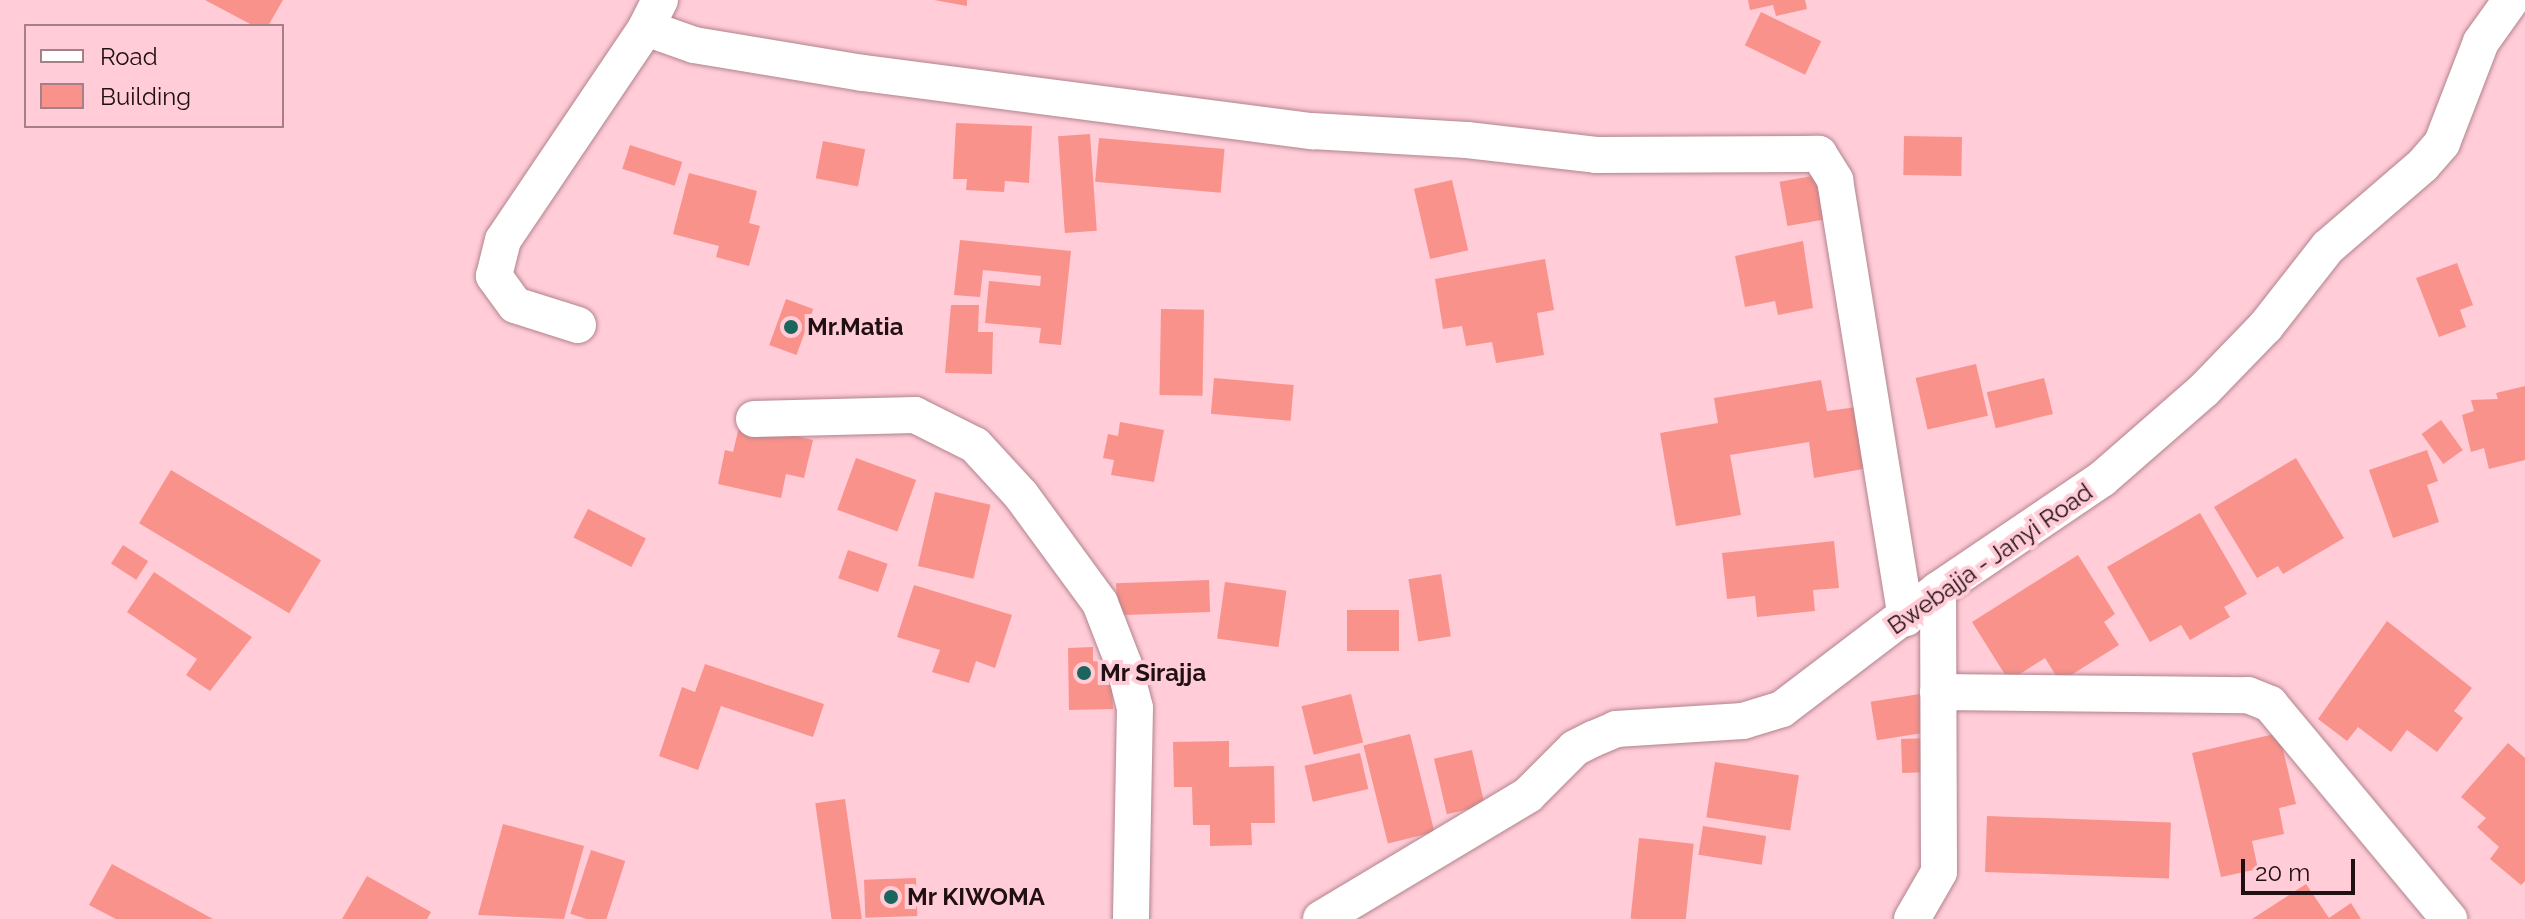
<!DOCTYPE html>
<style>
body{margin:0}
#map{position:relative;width:2525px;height:919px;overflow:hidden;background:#ffccd7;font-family:Raleway,sans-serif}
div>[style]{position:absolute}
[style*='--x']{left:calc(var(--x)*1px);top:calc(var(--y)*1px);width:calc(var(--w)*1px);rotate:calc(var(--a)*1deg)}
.building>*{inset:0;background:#f9928b;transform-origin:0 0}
.roads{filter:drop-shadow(0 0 2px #b2848e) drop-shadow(0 0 2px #b2848e)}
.minor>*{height:36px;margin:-18px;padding:0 18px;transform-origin:18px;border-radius:18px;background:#fff}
.dots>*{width:22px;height:22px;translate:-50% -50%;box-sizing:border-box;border:4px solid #ffccd7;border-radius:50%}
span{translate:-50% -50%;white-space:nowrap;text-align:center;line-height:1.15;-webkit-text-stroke:8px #ffccd7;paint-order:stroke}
.poi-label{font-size:24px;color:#200f13;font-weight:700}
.left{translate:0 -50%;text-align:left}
.street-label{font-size:24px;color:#200f13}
.legend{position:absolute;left:24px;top:24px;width:260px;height:104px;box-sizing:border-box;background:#ffccd7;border:2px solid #a68089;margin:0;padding:10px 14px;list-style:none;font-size:24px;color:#200f13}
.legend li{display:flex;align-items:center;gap:16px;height:40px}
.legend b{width:40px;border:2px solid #a68089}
.scale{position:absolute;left:2241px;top:859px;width:114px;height:36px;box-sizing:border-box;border:4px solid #200f13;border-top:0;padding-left:10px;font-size:24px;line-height:28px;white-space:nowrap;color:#200f13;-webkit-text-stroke:6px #ffccd7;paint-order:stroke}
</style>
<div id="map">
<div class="building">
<i style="clip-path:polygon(205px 0,283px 0,268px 26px,254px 26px)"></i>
<i style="clip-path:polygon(934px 0,967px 0,967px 6px)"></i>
<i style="clip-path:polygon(1748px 0,1805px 0,1807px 9px,1776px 16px,1773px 5px,1750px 10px)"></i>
<i style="left:1761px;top:12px;width:67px;height:37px;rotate:26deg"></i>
<i style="clip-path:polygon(956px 123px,1032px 126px,1029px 183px,1005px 181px,1004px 192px,966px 190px,967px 179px,953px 179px)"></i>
<i style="left:1090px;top:134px;width:97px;height:32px;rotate:86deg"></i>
<i style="left:1904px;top:136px;width:58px;height:39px;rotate:1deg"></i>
<i style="left:1099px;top:138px;width:126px;height:44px;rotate:5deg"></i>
<i style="left:823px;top:141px;width:43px;height:38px;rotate:11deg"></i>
<i style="left:630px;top:145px;width:55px;height:25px;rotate:18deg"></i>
<i style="clip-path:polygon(689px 173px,757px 191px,749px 223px,760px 226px,749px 266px,716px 257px,719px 246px,673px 234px)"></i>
<i style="left:1818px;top:175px;width:45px;height:39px;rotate:80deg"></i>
<i style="left:1452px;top:180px;width:72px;height:39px;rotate:77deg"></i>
<i style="clip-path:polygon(960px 240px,1071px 251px,1061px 345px,1039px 343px,1041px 328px,985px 323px,989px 281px,1040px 286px,1041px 276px,983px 270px,980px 297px,954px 295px)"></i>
<i style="clip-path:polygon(1803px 241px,1813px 308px,1778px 315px,1775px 301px,1745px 307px,1735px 256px)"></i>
<i style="clip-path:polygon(1545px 259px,1554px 310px,1537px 313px,1544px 355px,1496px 363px,1492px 342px,1466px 346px,1462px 326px,1443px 329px,1435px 279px)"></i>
<i style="clip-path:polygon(2457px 263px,2473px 305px,2460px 310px,2466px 327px,2439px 337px,2416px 278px)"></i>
<i style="left:786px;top:299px;width:29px;height:49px;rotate:20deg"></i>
<i style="clip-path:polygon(951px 305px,979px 305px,978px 332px,993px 332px,992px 374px,945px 373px)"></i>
<i style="left:1161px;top:309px;width:43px;height:86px;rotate:1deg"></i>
<i style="left:1976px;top:364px;width:53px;height:62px;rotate:77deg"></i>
<i style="left:1214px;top:378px;width:80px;height:36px;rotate:5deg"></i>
<i style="left:2044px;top:378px;width:37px;height:59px;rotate:76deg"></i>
<i style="clip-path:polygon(1821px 380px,1827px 411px,1857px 407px,1868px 468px,1814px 478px,1809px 442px,1730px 455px,1741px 515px,1676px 526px,1660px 433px,1718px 423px,1714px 398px)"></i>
<i style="clip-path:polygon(2525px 386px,2525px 460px,2489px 469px,2484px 448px,2471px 452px,2462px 415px,2474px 411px,2471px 400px,2498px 399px,2496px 393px)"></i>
<i style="left:2441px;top:420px;width:37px;height:24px;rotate:54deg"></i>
<i style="clip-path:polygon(1120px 422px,1164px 430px,1154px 482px,1111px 475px,1114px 460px,1103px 458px,1108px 434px,1118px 436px)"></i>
<i style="clip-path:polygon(740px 423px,813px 440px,804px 478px,786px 474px,781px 498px,718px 484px,725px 450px,733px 452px)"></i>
<i style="clip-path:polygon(2427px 450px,2438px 481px,2427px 485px,2439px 522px,2393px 538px,2369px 470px)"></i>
<i style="left:856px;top:458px;width:64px;height:55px;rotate:20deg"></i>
<i style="clip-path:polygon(2296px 458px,2344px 538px,2283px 574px,2278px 566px,2257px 578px,2214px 507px)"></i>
<i style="left:171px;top:470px;width:175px;height:62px;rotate:31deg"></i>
<i style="left:935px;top:492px;width:57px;height:76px;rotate:13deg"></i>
<i style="left:588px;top:509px;width:65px;height:32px;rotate:27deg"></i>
<i style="clip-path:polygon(2200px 513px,2247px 594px,2224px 607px,2230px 617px,2190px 640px,2181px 625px,2150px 642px,2107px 567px)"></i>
<i style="clip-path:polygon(1834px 541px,1839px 588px,1813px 590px,1815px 611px,1757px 617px,1755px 596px,1727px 599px,1722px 553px)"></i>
<i style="left:123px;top:545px;width:30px;height:22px;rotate:33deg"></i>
<i style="left:848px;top:550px;width:42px;height:30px;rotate:19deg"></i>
<i style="clip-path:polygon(2078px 555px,2115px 614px,2104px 622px,2119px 645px,2060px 682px,2045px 658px,2009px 681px,1972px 622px)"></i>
<i style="clip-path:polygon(154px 572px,252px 637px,210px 691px,186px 675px,197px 659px,127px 612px)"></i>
<i style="left:1441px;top:574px;width:63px;height:33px;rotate:81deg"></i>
<i style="left:1209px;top:580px;width:32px;height:93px;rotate:88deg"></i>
<i style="left:1225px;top:582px;width:62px;height:57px;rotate:8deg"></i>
<i style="clip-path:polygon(914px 585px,1012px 615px,995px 668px,976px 661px,969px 683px,932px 672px,940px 650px,897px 637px)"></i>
<i style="left:1347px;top:610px;width:52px;height:41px"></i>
<i style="clip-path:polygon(2387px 621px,2472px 688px,2454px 711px,2463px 718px,2437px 752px,2407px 730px,2391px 752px,2358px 727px,2347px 741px,2318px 719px)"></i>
<i style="clip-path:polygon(1093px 647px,1093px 661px,1100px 662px,1101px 685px,1112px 685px,1113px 709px,1069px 710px,1068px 648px)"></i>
<i style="clip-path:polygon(705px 664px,824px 704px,813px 737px,721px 706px,698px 770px,659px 756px,682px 687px,695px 692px)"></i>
<i style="left:1926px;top:693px;width:39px;height:56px;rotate:81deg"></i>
<i style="left:1351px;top:694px;width:50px;height:51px;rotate:76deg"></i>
<i style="clip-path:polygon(2279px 733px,2296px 804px,2279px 808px,2284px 834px,2252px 841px,2258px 869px,2221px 877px,2192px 753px)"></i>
<i style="left:1410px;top:734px;width:101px;height:48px;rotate:76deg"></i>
<i style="left:1930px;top:738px;width:34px;height:29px;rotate:88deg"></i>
<i style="clip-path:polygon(1229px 741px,1229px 767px,1274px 766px,1275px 823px,1251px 823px,1252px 845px,1210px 846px,1210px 825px,1193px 825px,1192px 787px,1174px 787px,1173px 742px)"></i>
<i style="clip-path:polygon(2508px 743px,2525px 758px,2525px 881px,2521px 885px,2490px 859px,2499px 847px,2477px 827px,2486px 818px,2461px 797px)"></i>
<i style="left:1472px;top:750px;width:57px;height:39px;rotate:77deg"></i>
<i style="left:1360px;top:753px;width:37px;height:57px;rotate:77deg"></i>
<i style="left:1715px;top:762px;width:85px;height:56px;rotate:9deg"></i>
<i style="left:845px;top:799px;width:121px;height:30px;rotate:82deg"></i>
<i style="left:1987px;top:816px;width:184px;height:56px;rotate:2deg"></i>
<i style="clip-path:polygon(503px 824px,584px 846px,564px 919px,478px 915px)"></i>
<i style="left:1703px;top:826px;width:64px;height:29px;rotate:9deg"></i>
<i style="left:1639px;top:838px;width:55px;height:81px;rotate:6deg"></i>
<i style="left:591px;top:850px;width:36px;height:67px;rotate:18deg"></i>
<i style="clip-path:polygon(112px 864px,213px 919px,116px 919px,89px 905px)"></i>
<i style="clip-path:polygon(367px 876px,431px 912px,427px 919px,342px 919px)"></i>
<i style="left:916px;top:878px;width:38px;height:52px;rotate:88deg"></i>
<i style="clip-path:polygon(2306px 884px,2329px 918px,2351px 903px,2361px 919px,2252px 919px)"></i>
</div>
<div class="roads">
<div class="minor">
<i style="--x:660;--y:0;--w:31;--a:117"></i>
<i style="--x:646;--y:28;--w:51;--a:19.5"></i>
<i style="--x:694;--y:45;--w:171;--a:9.4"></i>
<i style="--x:863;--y:73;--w:453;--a:7.4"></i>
<i style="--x:1312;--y:131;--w:155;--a:3.3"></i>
<i style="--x:1467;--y:140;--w:130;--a:6.6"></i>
<i style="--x:1596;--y:155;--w:223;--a:-0.3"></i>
<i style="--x:1819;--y:154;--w:31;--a:58"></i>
<i style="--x:1835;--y:180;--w:444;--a:80.8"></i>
<i style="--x:578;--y:325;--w:66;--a:-162.4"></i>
<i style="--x:515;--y:305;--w:36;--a:-126"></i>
<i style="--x:494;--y:276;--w:37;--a:-76"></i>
<i style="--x:503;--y:240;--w:256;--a:-56"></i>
<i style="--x:754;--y:419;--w:161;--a:-1.4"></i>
<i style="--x:915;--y:415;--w:67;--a:26.6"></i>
<i style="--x:975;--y:445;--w:68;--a:47.4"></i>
<i style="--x:1021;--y:495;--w:134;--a:53.8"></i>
<i style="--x:1100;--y:603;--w:66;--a:68.8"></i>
<i style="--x:1124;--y:665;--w:44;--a:75.7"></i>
<i style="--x:1135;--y:708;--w:211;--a:91.1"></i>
<i style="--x:1938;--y:692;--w:310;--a:0.6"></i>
<i style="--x:2248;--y:695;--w:24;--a:22"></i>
<i style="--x:2270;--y:704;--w:280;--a:50.2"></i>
<i style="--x:1321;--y:919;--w:241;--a:-30.9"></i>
<i style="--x:1528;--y:795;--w:66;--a:-45"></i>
<i style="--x:1575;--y:748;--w:20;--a:-27"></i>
<i style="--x:1593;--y:739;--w:25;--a:-23"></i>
<i style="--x:1616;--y:729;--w:127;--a:-3.6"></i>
<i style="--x:1743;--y:721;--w:41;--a:-17.1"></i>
<i style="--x:1782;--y:709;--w:196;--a:-37.3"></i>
<i style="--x:1938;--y:590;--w:198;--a:-34.1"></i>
<i style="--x:2102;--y:479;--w:135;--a:-41.1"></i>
<i style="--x:2204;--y:390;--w:89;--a:-45.9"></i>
<i style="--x:2266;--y:326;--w:100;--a:-51.9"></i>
<i style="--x:2328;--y:247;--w:125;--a:-40.8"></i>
<i style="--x:2423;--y:165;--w:29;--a:-49"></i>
<i style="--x:2442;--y:143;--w:108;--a:-68.9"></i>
<i style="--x:2481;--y:42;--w:52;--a:-54.5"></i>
<i style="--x:1912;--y:919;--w:54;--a:-60.1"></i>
<i style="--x:1939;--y:872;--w:282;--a:-90.2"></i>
</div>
</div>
<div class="dots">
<i style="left:791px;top:327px;background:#1a655c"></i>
<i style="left:1084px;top:673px;background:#1a655c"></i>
<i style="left:891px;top:897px;background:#1a655c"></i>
</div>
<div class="poi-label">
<span class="left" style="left:807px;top:327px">Mr.Matia</span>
<span class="left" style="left:1100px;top:673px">Mr Sirajja</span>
<span class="left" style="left:907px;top:897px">Mr KIWOMA</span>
</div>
<div class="street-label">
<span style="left:1990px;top:559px;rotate:-35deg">Bwebajja - Janyi Road</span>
</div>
<ul class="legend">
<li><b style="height:10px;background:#fff"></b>Road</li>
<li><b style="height:22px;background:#f9928b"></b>Building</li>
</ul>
<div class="scale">20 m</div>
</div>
